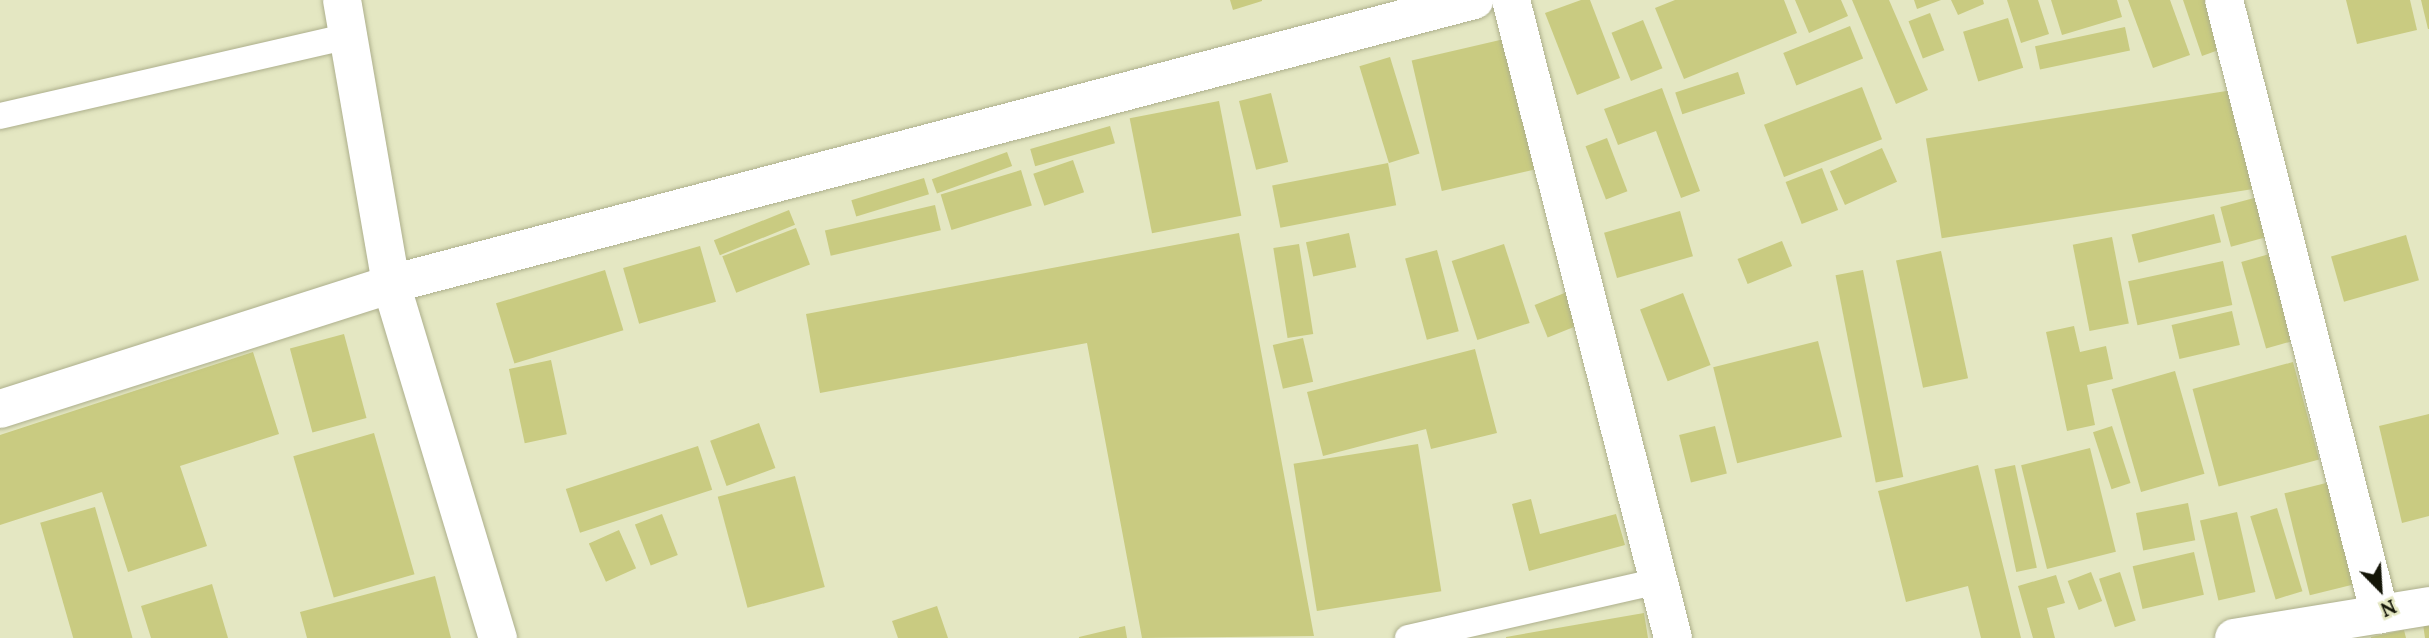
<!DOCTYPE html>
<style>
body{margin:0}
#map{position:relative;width:2429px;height:638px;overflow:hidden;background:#e4e7c2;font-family:Lora,serif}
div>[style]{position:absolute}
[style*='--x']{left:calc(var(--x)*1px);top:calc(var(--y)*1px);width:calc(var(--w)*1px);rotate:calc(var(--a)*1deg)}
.building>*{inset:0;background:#c9cb81;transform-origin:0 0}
.roads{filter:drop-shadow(0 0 2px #adaf8c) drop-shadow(0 0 2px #adaf8c)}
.service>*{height:26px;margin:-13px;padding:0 13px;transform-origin:13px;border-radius:13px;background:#fff}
.minor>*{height:38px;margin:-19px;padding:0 19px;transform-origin:19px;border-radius:19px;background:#fff}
span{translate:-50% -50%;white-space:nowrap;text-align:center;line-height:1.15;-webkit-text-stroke:5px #e4e7c2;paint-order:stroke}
.north{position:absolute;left:2345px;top:554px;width:70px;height:70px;-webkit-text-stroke:5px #e4e7c2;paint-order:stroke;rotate:156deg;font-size:19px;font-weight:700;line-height:28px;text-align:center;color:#141508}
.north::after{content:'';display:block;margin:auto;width:24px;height:32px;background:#141508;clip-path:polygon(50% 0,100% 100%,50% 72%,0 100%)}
</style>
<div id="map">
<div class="building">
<i style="clip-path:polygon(1230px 0,1262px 0,1262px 1px,1233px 10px)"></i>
<i style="clip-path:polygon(1581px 0,1590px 0,1620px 78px,1577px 95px,1545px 13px)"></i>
<i style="clip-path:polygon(1675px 0,1784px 0,1797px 33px,1684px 79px,1655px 8px)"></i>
<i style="clip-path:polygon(1795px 0,1841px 0,1848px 16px,1809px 33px)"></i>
<i style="clip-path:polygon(1852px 0,1889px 0,1928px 90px,1896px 104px)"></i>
<i style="clip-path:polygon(1914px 0,1941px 0,1917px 9px)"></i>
<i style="clip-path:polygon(1951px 0,1983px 0,1984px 4px,1958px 15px)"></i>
<i style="clip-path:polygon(2007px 0,2038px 0,2049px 34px,2021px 43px)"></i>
<i style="clip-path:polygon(2051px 0,2117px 0,2122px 17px,2062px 35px)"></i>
<i style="clip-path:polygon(2128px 0,2170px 0,2190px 55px,2153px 68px)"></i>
<i style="clip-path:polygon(2183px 0,2211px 0,2227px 47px,2202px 56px)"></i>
<i style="clip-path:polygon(2346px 0,2410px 0,2417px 30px,2357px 44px)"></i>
<i style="clip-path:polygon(2421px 0,2429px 0,2429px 29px,2428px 29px)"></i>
<i style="left:1930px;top:13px;width:40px;height:23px;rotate:69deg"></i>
<i style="left:2008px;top:18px;width:52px;height:47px;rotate:73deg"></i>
<i style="left:1643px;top:20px;width:52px;height:34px;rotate:68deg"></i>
<i style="left:1850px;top:26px;width:35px;height:72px;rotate:68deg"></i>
<i style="left:2125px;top:27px;width:24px;height:92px;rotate:78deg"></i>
<i style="left:1513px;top:37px;width:134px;height:104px;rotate:77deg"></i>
<i style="left:1390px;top:57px;width:101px;height:32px;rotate:73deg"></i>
<i style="left:1738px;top:72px;width:23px;height:66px;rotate:72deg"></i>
<i style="left:1862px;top:87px;width:56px;height:105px;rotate:69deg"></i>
<i style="clip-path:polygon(1662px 88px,1700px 191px,1681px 198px,1656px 131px,1618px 145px,1604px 109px)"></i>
<i style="left:2239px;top:89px;width:101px;height:317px;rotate:81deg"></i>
<i style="left:1271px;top:93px;width:71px;height:33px;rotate:76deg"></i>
<i style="left:1219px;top:101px;width:117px;height:91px;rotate:79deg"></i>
<i style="left:1110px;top:126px;width:18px;height:83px;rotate:74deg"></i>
<i style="left:1607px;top:138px;width:57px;height:23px;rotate:69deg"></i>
<i style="left:1882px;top:148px;width:37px;height:57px;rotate:66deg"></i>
<i style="left:1007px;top:152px;width:15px;height:80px;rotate:70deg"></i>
<i style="left:1073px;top:160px;width:34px;height:42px;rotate:71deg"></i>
<i style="left:1388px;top:163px;width:43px;height:118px;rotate:79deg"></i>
<i style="left:1822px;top:168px;width:45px;height:39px;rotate:69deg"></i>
<i style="left:1021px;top:170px;width:37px;height:84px;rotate:73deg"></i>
<i style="left:924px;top:178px;width:17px;height:76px;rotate:73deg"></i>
<i style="left:2258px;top:197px;width:41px;height:39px;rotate:75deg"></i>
<i style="left:935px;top:205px;width:26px;height:113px;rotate:77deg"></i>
<i style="left:789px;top:210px;width:16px;height:81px;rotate:68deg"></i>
<i style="left:1680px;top:211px;width:47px;height:79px;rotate:74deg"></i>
<i style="left:2214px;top:214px;width:29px;height:85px;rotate:76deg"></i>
<i style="left:796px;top:228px;width:39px;height:79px;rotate:69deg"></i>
<i style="clip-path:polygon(1239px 233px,1314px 636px,1142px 638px,1087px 343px,820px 393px,806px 314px)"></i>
<i style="left:1349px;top:233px;width:35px;height:44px;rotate:78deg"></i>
<i style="left:2406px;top:235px;width:47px;height:78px;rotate:74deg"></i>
<i style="left:2112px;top:237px;width:88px;height:40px;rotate:79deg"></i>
<i style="left:1782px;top:241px;width:27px;height:48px;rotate:68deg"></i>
<i style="left:1299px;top:244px;width:91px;height:26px;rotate:81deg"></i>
<i style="left:1504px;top:244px;width:83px;height:55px;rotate:72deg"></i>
<i style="left:700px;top:246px;width:58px;height:80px;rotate:74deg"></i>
<i style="left:1437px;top:250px;width:84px;height:33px;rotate:75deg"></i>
<i style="left:1941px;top:251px;width:130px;height:46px;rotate:78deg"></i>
<i style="left:2273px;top:253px;width:90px;height:33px;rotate:74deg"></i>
<i style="left:2223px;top:261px;width:45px;height:97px;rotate:78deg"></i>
<i style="left:605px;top:270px;width:63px;height:114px;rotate:73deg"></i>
<i style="left:1863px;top:270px;width:211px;height:28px;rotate:79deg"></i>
<i style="left:1567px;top:292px;width:35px;height:35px;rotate:68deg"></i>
<i style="left:1683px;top:293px;width:77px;height:46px;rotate:69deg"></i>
<i style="left:2232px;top:311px;width:35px;height:62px;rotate:77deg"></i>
<i style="clip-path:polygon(2074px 326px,2080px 352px,2106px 346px,2113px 379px,2087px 385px,2095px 425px,2067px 431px,2046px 332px)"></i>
<i style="left:344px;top:334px;width:87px;height:56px;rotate:75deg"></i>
<i style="left:1303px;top:338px;width:45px;height:31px;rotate:77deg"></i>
<i style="left:1818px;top:341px;width:99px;height:108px;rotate:76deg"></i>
<i style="clip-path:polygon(1475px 349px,1497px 433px,1431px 449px,1426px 429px,1323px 456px,1307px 392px)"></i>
<i style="clip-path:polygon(253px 352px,279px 434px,180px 466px,207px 546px,128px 572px,102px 492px,0 525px,0 435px)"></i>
<i style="left:551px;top:360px;width:76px;height:43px;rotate:78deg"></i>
<i style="left:2293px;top:362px;width:101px;height:104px;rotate:75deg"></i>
<i style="left:2175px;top:371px;width:107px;height:66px;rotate:74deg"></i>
<i style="clip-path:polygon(2429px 414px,2429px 516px,2402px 523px,2379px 426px)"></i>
<i style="left:759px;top:423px;width:48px;height:52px;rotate:70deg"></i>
<i style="left:1715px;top:426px;width:49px;height:37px;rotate:76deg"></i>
<i style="left:2112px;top:426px;width:60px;height:20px;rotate:72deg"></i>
<i style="left:374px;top:433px;width:147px;height:84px;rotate:74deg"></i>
<i style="left:1418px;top:444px;width:149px;height:126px;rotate:81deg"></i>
<i style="left:698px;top:446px;width:46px;height:139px;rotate:72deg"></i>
<i style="left:2090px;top:448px;width:107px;height:71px;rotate:76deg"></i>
<i style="clip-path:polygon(1978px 465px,2021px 638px,1981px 638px,1968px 586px,1906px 602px,1878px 491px)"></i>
<i style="left:2015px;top:465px;width:105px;height:21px;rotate:78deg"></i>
<i style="left:795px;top:476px;width:115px;height:80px;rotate:75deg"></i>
<i style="left:2330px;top:482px;width:105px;height:47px;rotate:76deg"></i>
<i style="clip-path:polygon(1531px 499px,1540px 534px,1616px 514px,1625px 545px,1529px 571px,1512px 504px)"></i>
<i style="left:2188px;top:503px;width:38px;height:53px;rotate:79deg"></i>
<i style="left:95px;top:507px;width:136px;height:57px;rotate:74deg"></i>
<i style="left:2277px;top:508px;width:87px;height:28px;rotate:73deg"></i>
<i style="left:2237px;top:512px;width:82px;height:38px;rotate:77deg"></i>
<i style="left:662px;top:514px;width:44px;height:29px;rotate:69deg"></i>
<i style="left:619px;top:530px;width:42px;height:33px;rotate:66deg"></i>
<i style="left:2194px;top:552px;width:44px;height:63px;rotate:77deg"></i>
<i style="left:2091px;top:572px;width:31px;height:25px;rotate:69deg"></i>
<i style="left:2120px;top:572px;width:51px;height:22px;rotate:72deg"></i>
<i style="clip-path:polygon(2056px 575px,2065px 603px,2047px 608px,2055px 638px,2033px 638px,2018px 586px)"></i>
<i style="clip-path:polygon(435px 576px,451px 638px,307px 638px,300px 612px)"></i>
<i style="clip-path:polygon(212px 584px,228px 638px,151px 638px,141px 606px)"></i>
<i style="clip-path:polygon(937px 606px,948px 638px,898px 638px,892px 621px)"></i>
<i style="clip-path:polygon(1644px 613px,1648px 638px,1506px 638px,1506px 637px)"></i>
<i style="clip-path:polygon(2429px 623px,2429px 638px,2425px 638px,2423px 624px)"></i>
<i style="clip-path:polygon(1125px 626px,1127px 638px,1079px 638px,1079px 637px)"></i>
<i style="clip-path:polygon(2404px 630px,2406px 638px,2371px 638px,2371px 637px)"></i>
</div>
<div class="roads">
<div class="service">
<i style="--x:0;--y:116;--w:357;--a:-12.9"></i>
<i style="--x:1408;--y:638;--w:257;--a:-12.8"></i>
</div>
<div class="minor">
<i style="--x:342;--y:0;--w:288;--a:80.2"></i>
<i style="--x:391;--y:284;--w:370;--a:73.2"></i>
<i style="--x:1511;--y:0;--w:658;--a:75.75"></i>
<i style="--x:2224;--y:0;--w:634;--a:75.77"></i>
<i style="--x:0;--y:409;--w:410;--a:-17.7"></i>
<i style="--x:391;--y:284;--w:1120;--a:-14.69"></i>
<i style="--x:2234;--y:638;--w:198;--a:-9.3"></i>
</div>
</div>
<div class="north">N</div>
</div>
